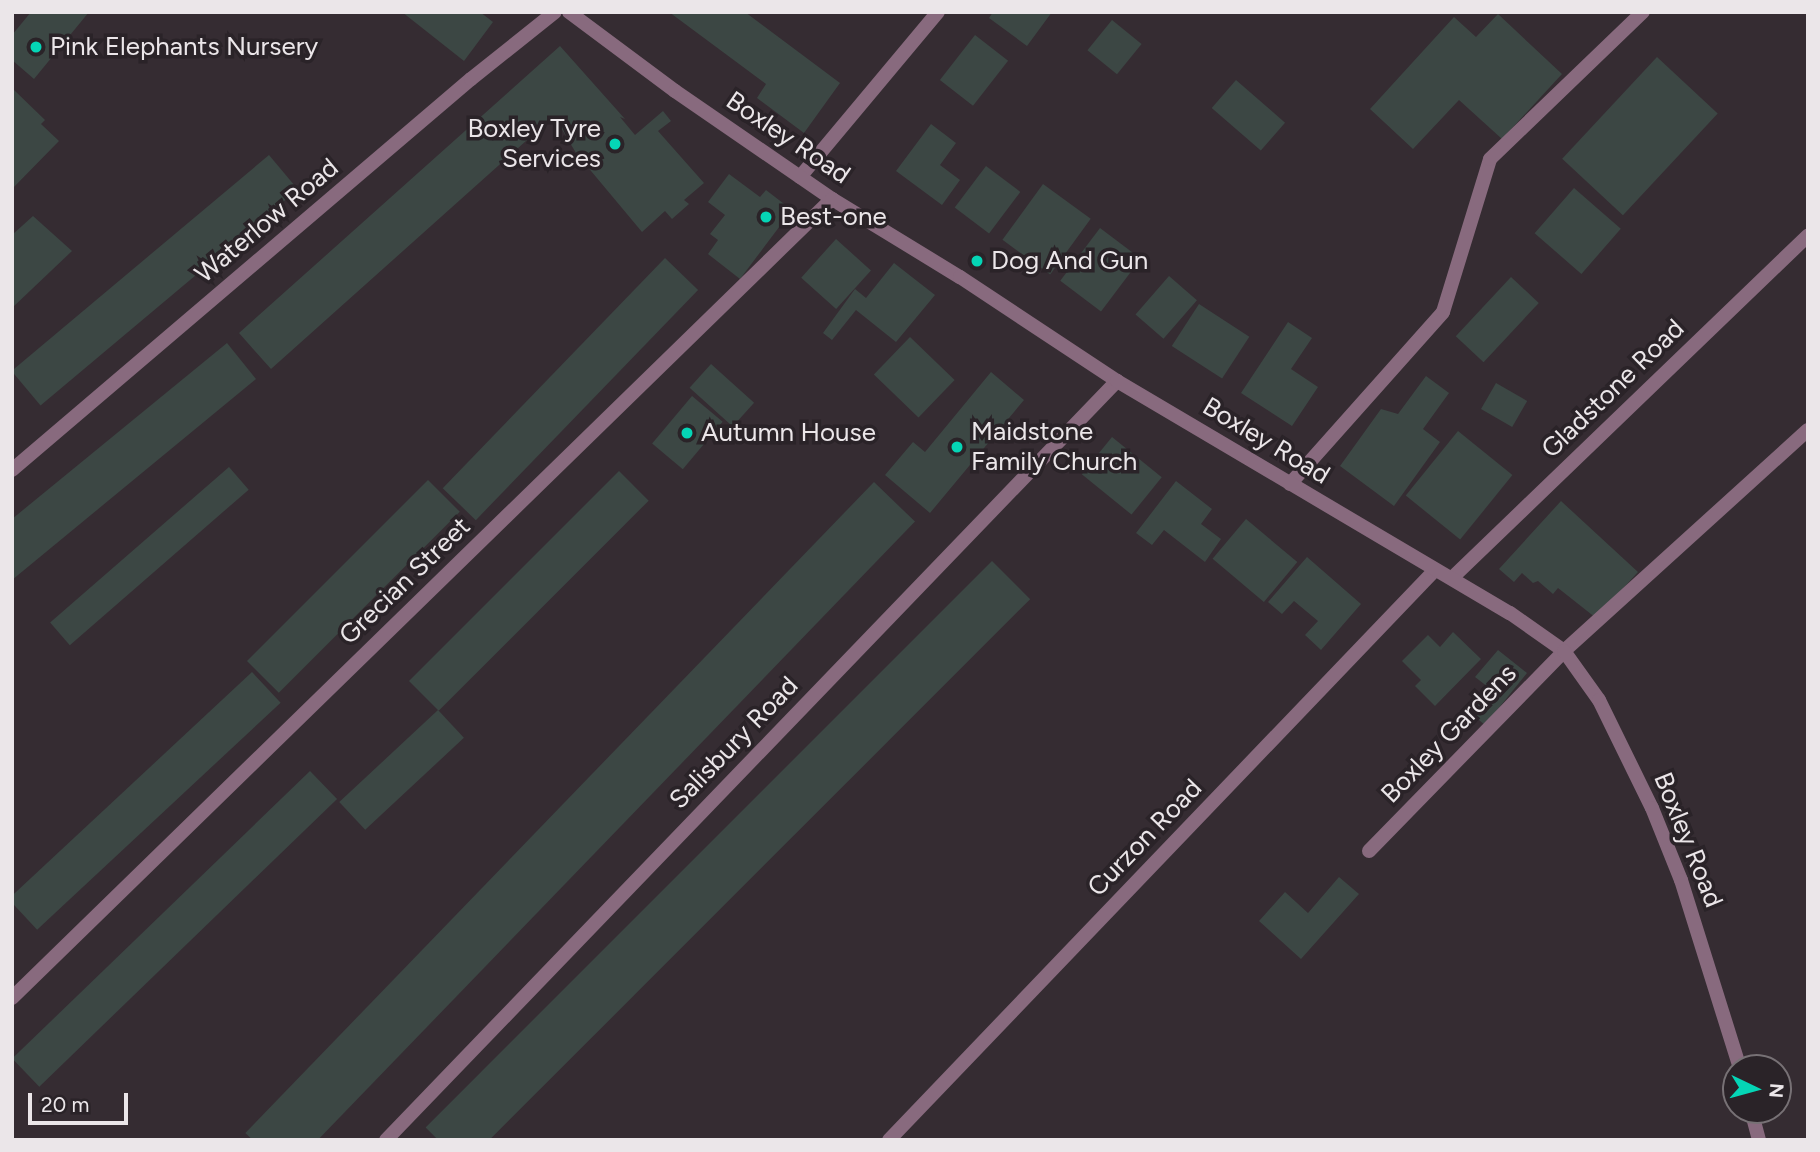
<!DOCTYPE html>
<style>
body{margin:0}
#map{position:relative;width:1820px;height:1152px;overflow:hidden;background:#352c32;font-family:Figtree,sans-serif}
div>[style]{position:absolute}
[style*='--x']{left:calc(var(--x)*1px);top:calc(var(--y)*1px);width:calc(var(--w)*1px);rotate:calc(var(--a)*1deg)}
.building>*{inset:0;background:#3c4744;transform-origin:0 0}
.minor>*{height:14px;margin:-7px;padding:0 7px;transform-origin:7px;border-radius:7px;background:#886a7e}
.tertiary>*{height:14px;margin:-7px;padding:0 7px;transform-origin:7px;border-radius:7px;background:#886a7e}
.dots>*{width:19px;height:19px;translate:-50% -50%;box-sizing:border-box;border:4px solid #2a2328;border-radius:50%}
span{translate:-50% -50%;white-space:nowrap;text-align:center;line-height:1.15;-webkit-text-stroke:7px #2a2328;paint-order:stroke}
.poi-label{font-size:26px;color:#ebe6e9}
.left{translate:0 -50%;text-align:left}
.right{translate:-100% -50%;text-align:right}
.street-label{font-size:26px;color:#ebe6e9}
.frame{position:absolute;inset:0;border:14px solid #ebe6e9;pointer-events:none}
.north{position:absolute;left:1722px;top:1054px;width:70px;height:70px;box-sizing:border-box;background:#2a2328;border:2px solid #777175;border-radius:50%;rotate:95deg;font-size:19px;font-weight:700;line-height:28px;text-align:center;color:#ebe6e9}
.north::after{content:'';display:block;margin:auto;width:24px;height:32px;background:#05d5b6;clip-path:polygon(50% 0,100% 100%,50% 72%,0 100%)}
.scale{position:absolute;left:28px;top:1093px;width:100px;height:32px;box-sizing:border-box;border:4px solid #ebe6e9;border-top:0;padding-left:9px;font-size:21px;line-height:24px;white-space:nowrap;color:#ebe6e9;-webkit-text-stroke:5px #2a2328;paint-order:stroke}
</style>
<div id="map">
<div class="building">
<i style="clip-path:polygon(31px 12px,89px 12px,34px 79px,12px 60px,12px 35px)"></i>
<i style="clip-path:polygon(402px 12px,480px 12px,493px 22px,464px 61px)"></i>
<i style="clip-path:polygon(669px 12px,745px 12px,840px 83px,804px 133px,757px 98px,766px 84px)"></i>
<i style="clip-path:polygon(993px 12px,1052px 12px,1027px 46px,989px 18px)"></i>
<i style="clip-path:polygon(1498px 14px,1562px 74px,1502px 139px,1459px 100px,1413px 149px,1370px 109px,1454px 17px,1476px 37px)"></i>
<i style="left:1112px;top:20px;width:38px;height:39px;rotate:39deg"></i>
<i style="left:975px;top:35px;width:42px;height:57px;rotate:38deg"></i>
<i style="clip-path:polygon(560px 46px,625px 119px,620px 117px,635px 135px,663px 111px,671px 121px,658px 131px,704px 183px,684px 200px,689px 204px,672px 219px,665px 211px,642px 232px,576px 153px,554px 116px,271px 369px,239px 333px)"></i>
<i style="left:1657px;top:57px;width:83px;height:139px;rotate:43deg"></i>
<i style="left:1236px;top:80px;width:65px;height:37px;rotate:41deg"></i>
<i style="clip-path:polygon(12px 88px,45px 120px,41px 124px,59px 141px,12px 189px)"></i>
<i style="clip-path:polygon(931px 124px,956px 143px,940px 165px,960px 180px,942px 205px,896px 171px)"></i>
<i style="left:269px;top:155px;width:45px;height:336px;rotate:50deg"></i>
<i style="left:986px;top:166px;width:43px;height:52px;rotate:37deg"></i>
<i style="clip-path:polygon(729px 174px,760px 197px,766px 190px,792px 210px,740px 279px,708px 254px,718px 240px,710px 234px,725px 215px,708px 202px)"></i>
<i style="left:1043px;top:184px;width:59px;height:69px;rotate:36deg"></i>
<i style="left:1574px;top:188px;width:62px;height:60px;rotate:41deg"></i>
<i style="clip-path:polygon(33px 216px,72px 251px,12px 308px,12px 235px)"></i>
<i style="left:1100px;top:228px;width:51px;height:66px;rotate:37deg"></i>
<i style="left:836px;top:239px;width:47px;height:52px;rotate:42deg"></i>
<i style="left:665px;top:258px;width:46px;height:320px;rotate:44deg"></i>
<i style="clip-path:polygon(894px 263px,935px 295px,896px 342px,856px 310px,832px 340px,823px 333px,855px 289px,866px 298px)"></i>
<i style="left:1169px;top:276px;width:37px;height:51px;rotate:41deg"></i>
<i style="left:1511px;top:277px;width:38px;height:81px;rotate:43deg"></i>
<i style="left:1199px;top:304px;width:60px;height:50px;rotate:33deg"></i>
<i style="clip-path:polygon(1288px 322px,1312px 338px,1291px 369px,1318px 387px,1292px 426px,1241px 393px)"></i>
<i style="left:910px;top:337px;width:62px;height:52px;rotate:44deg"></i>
<i style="clip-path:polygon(227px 343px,256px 379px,12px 580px,12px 519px)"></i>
<i style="left:711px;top:364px;width:58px;height:32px;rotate:42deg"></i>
<i style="clip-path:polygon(991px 372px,1024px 400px,930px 513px,885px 475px,913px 442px,925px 452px)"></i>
<i style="clip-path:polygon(1426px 376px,1449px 393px,1423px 429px,1440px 442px,1394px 506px,1340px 466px,1381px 409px,1398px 414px)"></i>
<i style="left:1496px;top:383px;width:36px;height:30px;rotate:30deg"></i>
<i style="left:692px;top:396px;width:40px;height:62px;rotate:40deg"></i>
<i style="left:1458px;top:431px;width:70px;height:83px;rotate:39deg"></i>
<i style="left:1112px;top:437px;width:64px;height:48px;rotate:39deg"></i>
<i style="left:229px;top:467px;width:30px;height:237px;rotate:49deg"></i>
<i style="left:619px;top:471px;width:42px;height:297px;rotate:45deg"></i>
<i style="left:428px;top:480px;width:45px;height:256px;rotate:45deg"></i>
<i style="clip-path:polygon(1176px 481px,1212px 509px,1201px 524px,1221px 539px,1205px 562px,1164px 530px,1152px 545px,1136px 533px)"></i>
<i style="left:874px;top:482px;width:57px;height:905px;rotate:44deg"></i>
<i style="clip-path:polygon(1561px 501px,1638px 572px,1596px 618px,1558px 588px,1553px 594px,1538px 581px,1533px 583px,1522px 573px,1514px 582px,1499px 569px)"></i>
<i style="left:1246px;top:519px;width:67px;height:52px;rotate:40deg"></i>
<i style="clip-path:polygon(1307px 557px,1361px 604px,1321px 650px,1305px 635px,1318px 621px,1294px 601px,1282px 614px,1268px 602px)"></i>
<i style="left:992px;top:561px;width:54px;height:801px;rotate:45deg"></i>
<i style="clip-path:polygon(1453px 632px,1481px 659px,1435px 706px,1415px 686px,1421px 680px,1402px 661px,1428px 635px,1440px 647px)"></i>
<i style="clip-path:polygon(1498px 650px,1527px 673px,1485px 725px,1468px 711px,1488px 687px,1475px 677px)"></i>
<i style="left:252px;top:672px;width:42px;height:333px;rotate:47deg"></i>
<i style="left:438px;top:710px;width:38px;height:135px;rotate:47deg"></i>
<i style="left:310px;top:771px;width:39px;height:414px;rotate:46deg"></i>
<i style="clip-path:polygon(1339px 877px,1359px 894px,1301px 959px,1259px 921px,1285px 892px,1308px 913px)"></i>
</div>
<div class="minor">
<i style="--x:800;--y:177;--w:215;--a:-50.1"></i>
<i style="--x:12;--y:470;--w:603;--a:-40.43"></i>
<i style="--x:471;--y:79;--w:107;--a:-38.6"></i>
<i style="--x:1290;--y:484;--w:230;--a:-48.3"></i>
<i style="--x:1443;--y:312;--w:160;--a:-72.9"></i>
<i style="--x:1490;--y:159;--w:212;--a:-43.9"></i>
<i style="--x:1452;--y:578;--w:494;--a:-43.9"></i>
<i style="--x:1369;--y:851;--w:279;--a:-45.7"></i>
<i style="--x:1564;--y:651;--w:329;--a:-42.2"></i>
<i style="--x:12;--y:998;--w:1145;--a:-44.26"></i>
<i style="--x:386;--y:1140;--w:1054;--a:-46.08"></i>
<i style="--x:889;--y:1140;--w:789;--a:-46.23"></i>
</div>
<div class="tertiary">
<i style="--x:569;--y:12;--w:132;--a:36.7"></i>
<i style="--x:675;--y:91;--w:191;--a:34.5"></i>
<i style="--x:832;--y:199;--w:150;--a:31.4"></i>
<i style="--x:960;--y:277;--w:188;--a:33.5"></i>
<i style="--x:1117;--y:381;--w:456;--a:30.6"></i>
<i style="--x:1510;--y:613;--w:66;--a:35.1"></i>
<i style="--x:1564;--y:651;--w:60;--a:54.5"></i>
<i style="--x:1599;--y:700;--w:120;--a:63.9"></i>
<i style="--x:1652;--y:808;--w:78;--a:68.1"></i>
<i style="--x:1681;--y:880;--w:197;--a:72.6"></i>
<i style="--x:1751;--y:1110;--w:31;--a:75"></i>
</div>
<div class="dots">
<i style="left:36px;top:47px;background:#05d5b6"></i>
<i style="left:615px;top:144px;background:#05d5b6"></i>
<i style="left:766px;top:217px;background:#05d5b6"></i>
<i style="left:977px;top:261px;background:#05d5b6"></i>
<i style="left:687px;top:433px;background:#05d5b6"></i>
<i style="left:957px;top:447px;background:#05d5b6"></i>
</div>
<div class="poi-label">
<span class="left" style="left:50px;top:47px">Pink Elephants Nursery</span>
<span class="right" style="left:601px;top:144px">Boxley Tyre<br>Services</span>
<span class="left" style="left:780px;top:217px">Best-one</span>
<span class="left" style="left:991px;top:261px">Dog And Gun</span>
<span class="left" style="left:971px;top:447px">Maidstone<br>Family Church</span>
<span class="left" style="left:701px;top:433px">Autumn House</span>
</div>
<div class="street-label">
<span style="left:788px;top:138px;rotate:34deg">Boxley Road</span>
<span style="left:267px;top:221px;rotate:-40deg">Waterlow Road</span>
<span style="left:1613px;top:389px;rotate:-44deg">Gladstone Road</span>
<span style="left:1266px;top:441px;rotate:31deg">Boxley Road</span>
<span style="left:405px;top:581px;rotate:-44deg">Grecian Street</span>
<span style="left:1449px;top:734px;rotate:-46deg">Boxley Gardens</span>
<span style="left:734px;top:743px;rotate:-46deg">Salisbury Road</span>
<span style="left:1145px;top:838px;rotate:-46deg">Curzon Road</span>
<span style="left:1688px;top:840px;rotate:68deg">Boxley Road</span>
</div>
<div class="frame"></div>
<div class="north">N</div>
<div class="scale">20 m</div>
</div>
